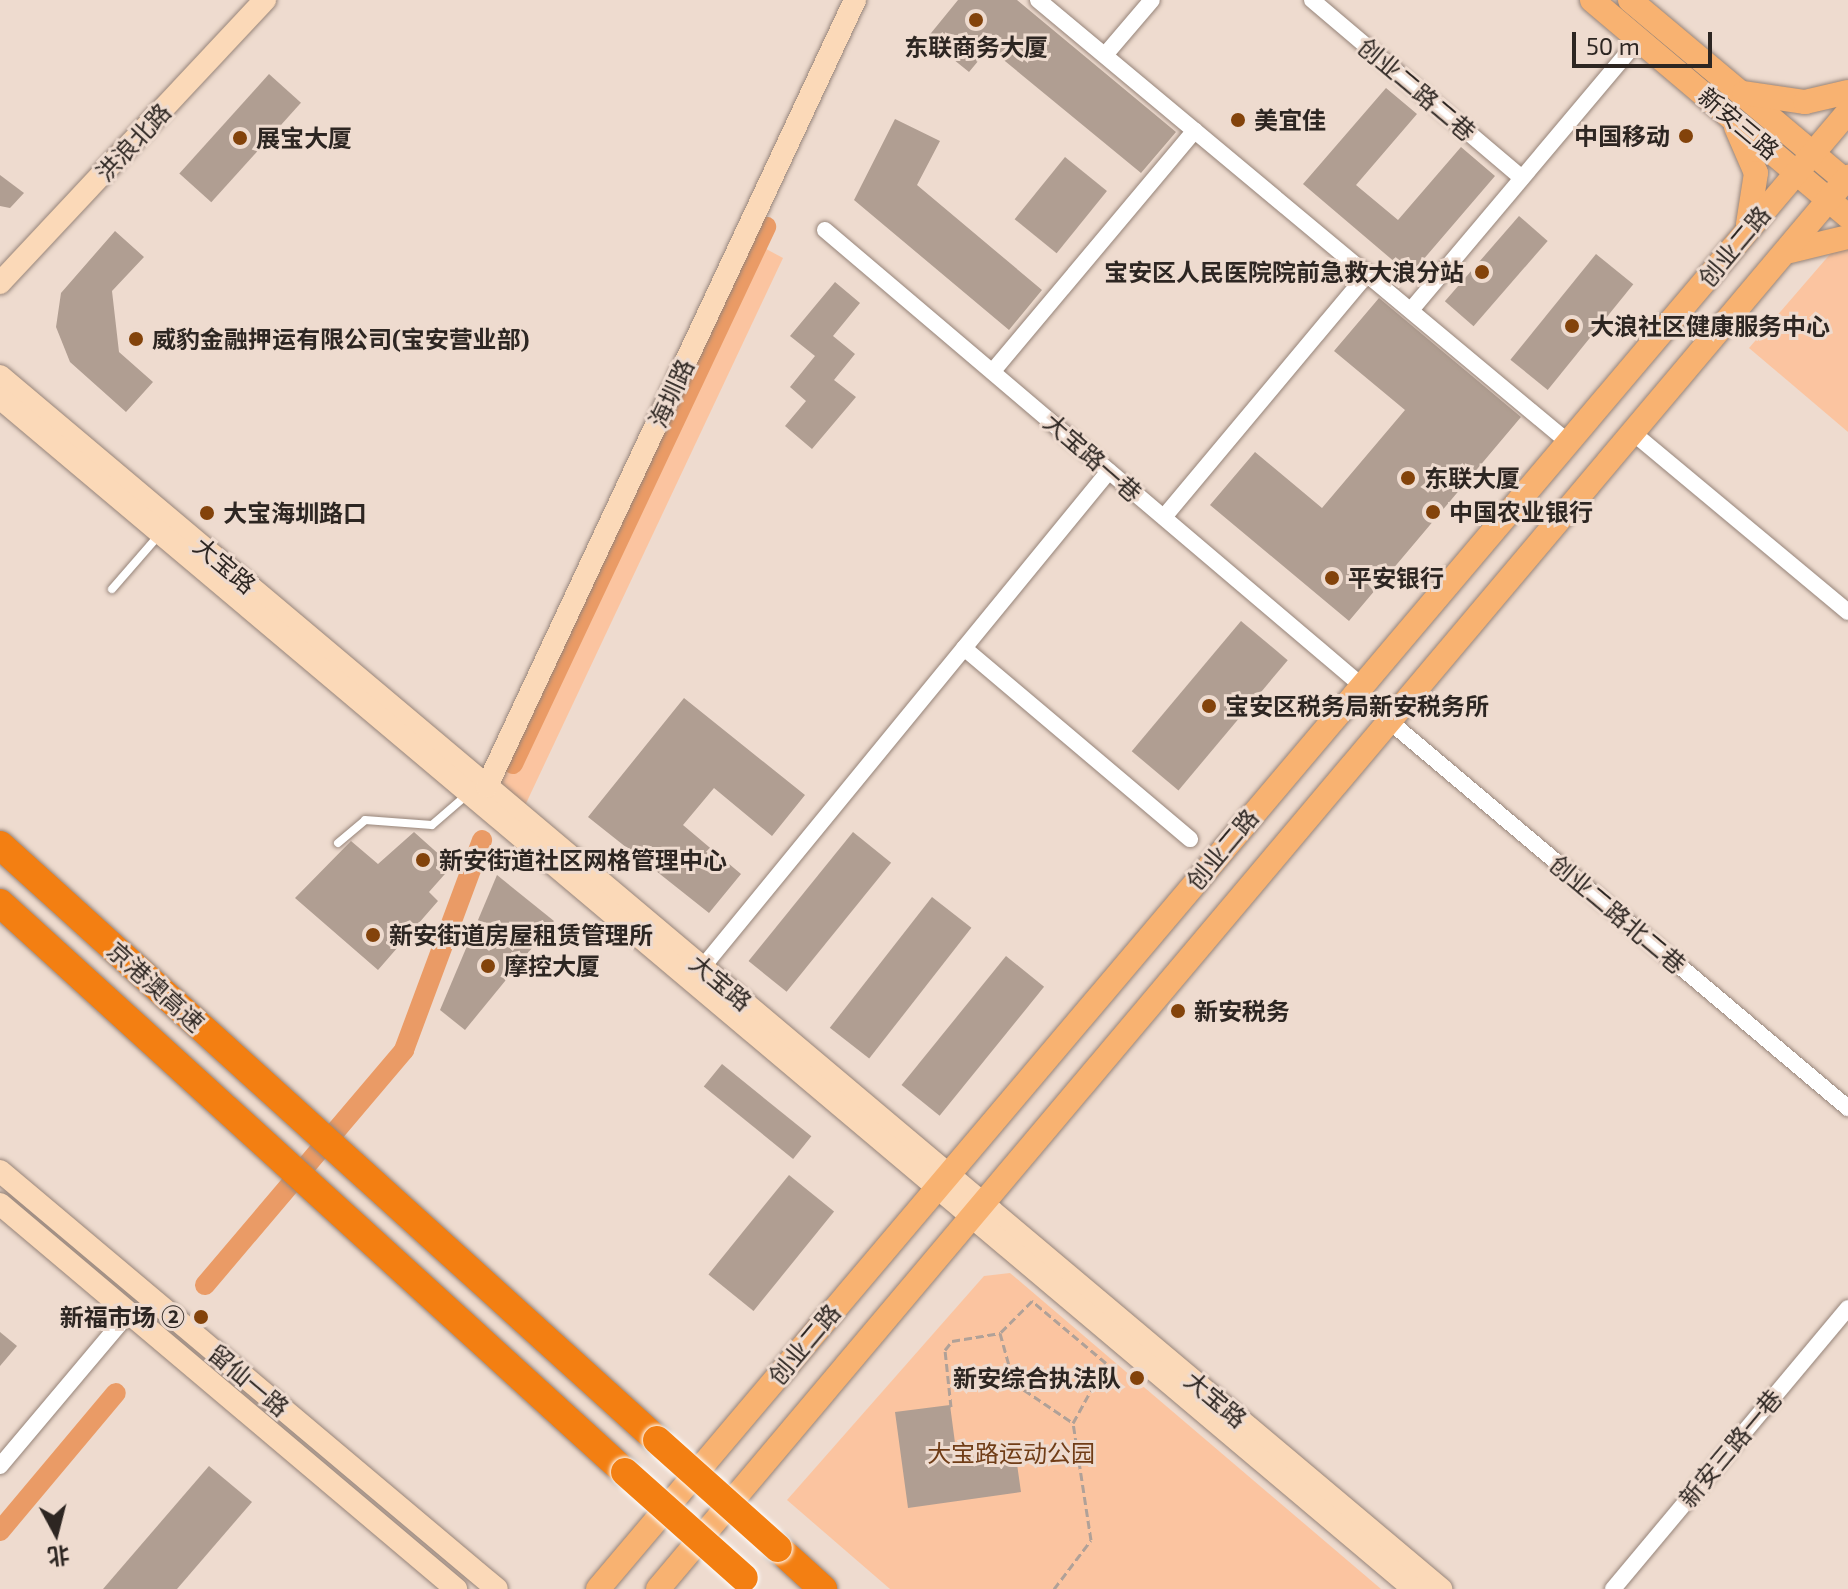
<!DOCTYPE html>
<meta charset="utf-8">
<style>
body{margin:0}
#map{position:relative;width:1848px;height:1589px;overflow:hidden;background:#eedbcf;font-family:"Exo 2","Noto Sans SC",sans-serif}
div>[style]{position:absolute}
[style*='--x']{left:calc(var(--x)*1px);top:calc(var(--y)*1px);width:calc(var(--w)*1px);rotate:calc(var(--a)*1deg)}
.green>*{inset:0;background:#fbc4a0}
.canal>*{height:20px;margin:-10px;padding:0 10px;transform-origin:10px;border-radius:10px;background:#ea9b66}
.building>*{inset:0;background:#b09e92;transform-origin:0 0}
.path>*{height:3px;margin-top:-1.5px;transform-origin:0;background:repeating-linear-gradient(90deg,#b0a198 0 8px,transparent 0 12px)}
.roads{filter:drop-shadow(0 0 2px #968479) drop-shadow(0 0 2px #968479)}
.lane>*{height:8px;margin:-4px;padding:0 4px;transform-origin:4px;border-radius:4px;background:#fff}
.street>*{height:16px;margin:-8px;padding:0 8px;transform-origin:8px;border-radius:8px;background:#fff}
.secondary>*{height:22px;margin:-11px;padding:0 11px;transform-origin:11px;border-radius:11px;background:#fbd9b8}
.primary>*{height:24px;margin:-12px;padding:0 12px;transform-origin:12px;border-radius:12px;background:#f8b271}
.highway>*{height:28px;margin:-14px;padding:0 14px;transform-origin:14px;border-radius:14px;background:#f37f12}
.bridges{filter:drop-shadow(0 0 2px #fff) drop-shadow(0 0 2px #fff)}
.highway-bridge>*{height:28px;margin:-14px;padding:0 14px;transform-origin:14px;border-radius:14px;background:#f37f12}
.dots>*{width:22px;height:22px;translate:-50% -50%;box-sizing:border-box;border:4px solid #eedbcf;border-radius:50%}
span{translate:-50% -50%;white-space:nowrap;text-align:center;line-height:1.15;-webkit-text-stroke:6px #eedbcf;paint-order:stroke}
.poi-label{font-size:24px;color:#2d2622;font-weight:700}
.left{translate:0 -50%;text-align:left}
.right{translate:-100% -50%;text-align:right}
.street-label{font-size:24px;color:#2d2622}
.park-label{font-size:24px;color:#703d17}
.north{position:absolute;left:16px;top:1493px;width:80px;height:80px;-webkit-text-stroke:6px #eedbcf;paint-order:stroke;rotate:173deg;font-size:22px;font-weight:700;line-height:32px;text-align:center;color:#2d2622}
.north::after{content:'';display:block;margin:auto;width:28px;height:36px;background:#2d2622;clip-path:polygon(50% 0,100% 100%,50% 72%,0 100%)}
.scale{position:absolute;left:1572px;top:32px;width:140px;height:36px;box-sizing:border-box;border:4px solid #2d2622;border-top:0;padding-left:10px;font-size:24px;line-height:28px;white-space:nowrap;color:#2d2622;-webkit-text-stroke:6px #eedbcf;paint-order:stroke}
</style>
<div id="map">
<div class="green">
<i style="clip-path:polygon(738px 234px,783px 258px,521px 814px,487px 786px)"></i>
<i style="clip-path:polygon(1844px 238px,1848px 242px,1848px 432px,1749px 348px)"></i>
<i style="clip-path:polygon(1010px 1273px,1381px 1589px,890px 1589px,787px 1500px,984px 1276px)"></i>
</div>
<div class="canal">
<i style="--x:513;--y:764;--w:594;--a:-64.77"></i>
<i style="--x:205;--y:1285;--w:308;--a:-49.7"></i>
<i style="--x:404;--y:1050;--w:224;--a:-69.6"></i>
<i style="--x:0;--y:1531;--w:180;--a:-50"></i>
</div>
<div class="building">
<i style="clip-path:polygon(958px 0,1017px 0,1176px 132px,1141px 173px,989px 48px,969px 72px,927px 38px)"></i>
<i style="left:269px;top:74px;width:43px;height:134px;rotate:42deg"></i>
<i style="clip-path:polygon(1386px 88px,1417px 114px,1356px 185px,1398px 220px,1461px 147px,1495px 176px,1410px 275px,1303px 184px)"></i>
<i style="clip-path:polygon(895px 119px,940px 141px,917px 185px,1042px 290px,1009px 330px,854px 200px)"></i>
<i style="left:1065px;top:157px;width:54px;height:80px;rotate:39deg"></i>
<i style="clip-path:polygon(0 175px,24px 193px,10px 208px,0 206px)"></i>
<i style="left:1519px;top:216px;width:38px;height:113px;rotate:41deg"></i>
<i style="clip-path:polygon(115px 231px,144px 257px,112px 291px,119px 352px,153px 382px,126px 412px,70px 362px,56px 327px,61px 293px)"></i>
<i style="left:1596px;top:254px;width:48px;height:136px;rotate:39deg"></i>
<i style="clip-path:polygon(835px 282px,860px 303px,833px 336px,855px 354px,834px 380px,856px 397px,812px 449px,785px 426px,806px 401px,790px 387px,815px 356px,790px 336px)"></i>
<i style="clip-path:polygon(1379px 298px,1521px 417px,1349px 621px,1210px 505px,1255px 452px,1322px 508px,1405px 410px,1334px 351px)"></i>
<i style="left:1241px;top:621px;width:61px;height:170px;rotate:40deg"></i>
<i style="clip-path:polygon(684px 698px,805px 795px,772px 836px,714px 788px,683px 825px,741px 874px,709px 913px,588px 817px)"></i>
<i style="clip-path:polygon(414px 832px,452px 866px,429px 892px,438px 901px,378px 970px,295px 898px,351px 841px,378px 864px)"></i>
<i style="left:853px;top:832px;width:49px;height:166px;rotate:39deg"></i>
<i style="clip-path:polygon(497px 875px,554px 921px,465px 1030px,440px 1010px)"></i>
<i style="left:932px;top:897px;width:50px;height:166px;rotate:38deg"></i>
<i style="left:1006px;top:956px;width:49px;height:166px;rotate:39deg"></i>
<i style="left:722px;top:1064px;width:115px;height:29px;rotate:39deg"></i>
<i style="left:789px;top:1175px;width:58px;height:128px;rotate:39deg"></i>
<i style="clip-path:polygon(0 1332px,17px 1346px,0 1366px)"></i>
<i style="clip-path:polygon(950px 1405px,957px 1458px,1015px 1450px,1021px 1492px,908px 1508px,895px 1412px)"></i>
<i style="clip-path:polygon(209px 1466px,252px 1502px,177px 1589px,103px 1589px)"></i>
</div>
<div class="path">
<i style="--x:951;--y:1407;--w:57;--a:-96"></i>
<i style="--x:945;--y:1350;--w:11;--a:-52"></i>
<i style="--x:952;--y:1341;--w:49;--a:-9.5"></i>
<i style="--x:1054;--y:1589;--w:61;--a:-52.9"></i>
<i style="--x:1091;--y:1540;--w:118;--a:-98.7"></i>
<i style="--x:1073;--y:1423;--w:68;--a:-61.2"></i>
<i style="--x:1106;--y:1363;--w:97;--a:-140"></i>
<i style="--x:1032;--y:1301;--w:45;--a:135"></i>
<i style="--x:1000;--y:1333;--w:52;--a:74.4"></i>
<i style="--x:1014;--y:1383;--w:71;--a:34.1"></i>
</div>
<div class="roads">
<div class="lane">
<i style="--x:112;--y:589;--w:73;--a:-48.9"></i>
<i style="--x:338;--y:843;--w:35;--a:-40"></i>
<i style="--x:365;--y:820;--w:67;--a:4.3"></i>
<i style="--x:432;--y:825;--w:49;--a:-40.9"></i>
</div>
<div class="street">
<i style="--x:1038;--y:0;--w:690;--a:39.83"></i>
<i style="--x:1312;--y:0;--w:275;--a:40.3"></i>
<i style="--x:1105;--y:55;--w:72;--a:-49.5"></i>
<i style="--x:825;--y:230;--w:703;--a:40.33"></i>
<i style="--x:1411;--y:310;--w:354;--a:-49.9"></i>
<i style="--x:993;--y:371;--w:314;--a:-50"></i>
<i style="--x:1632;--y:432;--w:281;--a:39.8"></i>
<i style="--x:1164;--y:517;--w:318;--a:-50.1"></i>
<i style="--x:964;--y:648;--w:296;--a:40.2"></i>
<i style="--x:1388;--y:720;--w:602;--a:40.15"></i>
<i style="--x:697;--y:974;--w:650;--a:-50.68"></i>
<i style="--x:0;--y:1466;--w:200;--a:-49.9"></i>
<i style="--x:1613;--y:1589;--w:366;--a:-50.1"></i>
</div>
<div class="secondary">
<i style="--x:0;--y:283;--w:388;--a:-46.9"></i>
<i style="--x:0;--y:376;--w:1884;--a:40.09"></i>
<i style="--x:0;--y:398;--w:1849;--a:40.11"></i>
<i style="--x:487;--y:786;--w:868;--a:-64.91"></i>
<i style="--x:0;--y:1171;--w:649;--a:40.07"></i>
<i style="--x:0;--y:1204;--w:597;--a:40.17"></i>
</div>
<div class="primary">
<i style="--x:1592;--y:0;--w:335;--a:40.2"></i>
<i style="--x:1630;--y:0;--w:285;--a:40"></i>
<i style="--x:1744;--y:93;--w:62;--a:8.4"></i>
<i style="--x:1805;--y:102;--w:44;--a:-13.1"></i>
<i style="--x:1736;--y:127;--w:50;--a:66.5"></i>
<i style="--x:1756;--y:173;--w:52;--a:98.9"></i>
<i style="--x:1790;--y:251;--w:60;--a:-13.6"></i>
<i style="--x:598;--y:1589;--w:1935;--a:-49.76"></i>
<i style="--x:658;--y:1589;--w:1847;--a:-49.88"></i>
</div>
<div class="highway">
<i style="--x:0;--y:845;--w:886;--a:42.16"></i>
<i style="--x:0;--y:903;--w:845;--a:42.31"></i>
<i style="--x:778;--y:1548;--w:61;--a:42.3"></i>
</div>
</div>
<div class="bridges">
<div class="highway-bridge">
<i style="--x:657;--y:1440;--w:162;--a:41.8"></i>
<i style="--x:625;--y:1472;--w:159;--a:41.7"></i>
</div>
</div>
<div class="dots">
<i style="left:976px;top:20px;background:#83430b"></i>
<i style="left:1238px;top:120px;background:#83430b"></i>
<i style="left:1686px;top:136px;background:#83430b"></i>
<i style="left:240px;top:138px;background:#83430b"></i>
<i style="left:1482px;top:272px;background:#83430b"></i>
<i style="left:1572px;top:326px;background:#83430b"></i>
<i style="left:136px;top:339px;background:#83430b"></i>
<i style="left:1408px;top:478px;background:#83430b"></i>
<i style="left:1433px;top:512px;background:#83430b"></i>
<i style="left:207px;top:513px;background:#83430b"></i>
<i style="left:1332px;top:578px;background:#83430b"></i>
<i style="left:1209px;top:706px;background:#83430b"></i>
<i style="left:423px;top:860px;background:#83430b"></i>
<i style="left:373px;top:935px;background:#83430b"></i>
<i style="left:488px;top:966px;background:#83430b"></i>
<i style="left:1178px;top:1011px;background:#83430b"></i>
<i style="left:201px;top:1317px;background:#83430b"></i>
<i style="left:1137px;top:1378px;background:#83430b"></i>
</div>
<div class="poi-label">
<span style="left:976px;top:47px">东联商务大厦</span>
<span class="left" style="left:1254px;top:120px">美宜佳</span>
<span class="right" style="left:1670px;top:136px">中国移动</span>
<span class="left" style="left:256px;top:138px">展宝大厦</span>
<span class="right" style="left:1464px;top:272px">宝安区人民医院院前急救大浪分站</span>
<span class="left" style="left:1590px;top:326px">大浪社区健康服务中心</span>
<span class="left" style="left:152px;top:339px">威豹金融押运有限公司(宝安营业部)</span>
<span class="left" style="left:1424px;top:478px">东联大厦</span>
<span class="left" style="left:1449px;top:512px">中国农业银行</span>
<span class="left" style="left:223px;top:513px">大宝海圳路口</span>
<span class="left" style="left:1348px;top:578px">平安银行</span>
<span class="left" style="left:1225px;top:706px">宝安区税务局新安税务所</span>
<span class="left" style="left:439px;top:860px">新安街道社区网格管理中心</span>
<span class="left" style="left:389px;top:935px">新安街道房屋租赁管理所</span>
<span class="left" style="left:504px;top:966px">摩控大厦</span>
<span class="left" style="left:1194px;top:1011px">新安税务</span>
<span class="right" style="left:185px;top:1317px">新福市场 ②</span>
<span class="right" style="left:1121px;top:1378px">新安综合执法队</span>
</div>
<div class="street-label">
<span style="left:1417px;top:89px;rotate:40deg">创业二路二巷</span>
<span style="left:1739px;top:123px;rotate:40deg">新安三路</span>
<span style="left:133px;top:142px;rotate:-47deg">洪浪北路</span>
<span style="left:1734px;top:246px;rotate:-50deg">创业二路</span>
<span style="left:671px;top:393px;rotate:-65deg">海圳路</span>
<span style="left:1093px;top:457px;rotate:41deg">大宝路一巷</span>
<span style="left:225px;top:565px;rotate:40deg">大宝路</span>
<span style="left:1222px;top:849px;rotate:-50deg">创业二路</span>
<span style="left:1618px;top:914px;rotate:40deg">创业二路北二巷</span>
<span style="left:721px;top:982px;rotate:40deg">大宝路</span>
<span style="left:156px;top:986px;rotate:42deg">京港澳高速</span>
<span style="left:804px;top:1344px;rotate:-50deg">创业二路</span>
<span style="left:249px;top:1380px;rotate:40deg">留仙一路</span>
<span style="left:1216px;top:1399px;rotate:40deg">大宝路</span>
<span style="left:1730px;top:1448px;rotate:-50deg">新安三路一巷</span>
</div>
<div class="park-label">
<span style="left:1011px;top:1453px">大宝路运动公园</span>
</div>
<div class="north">北</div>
<div class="scale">50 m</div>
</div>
